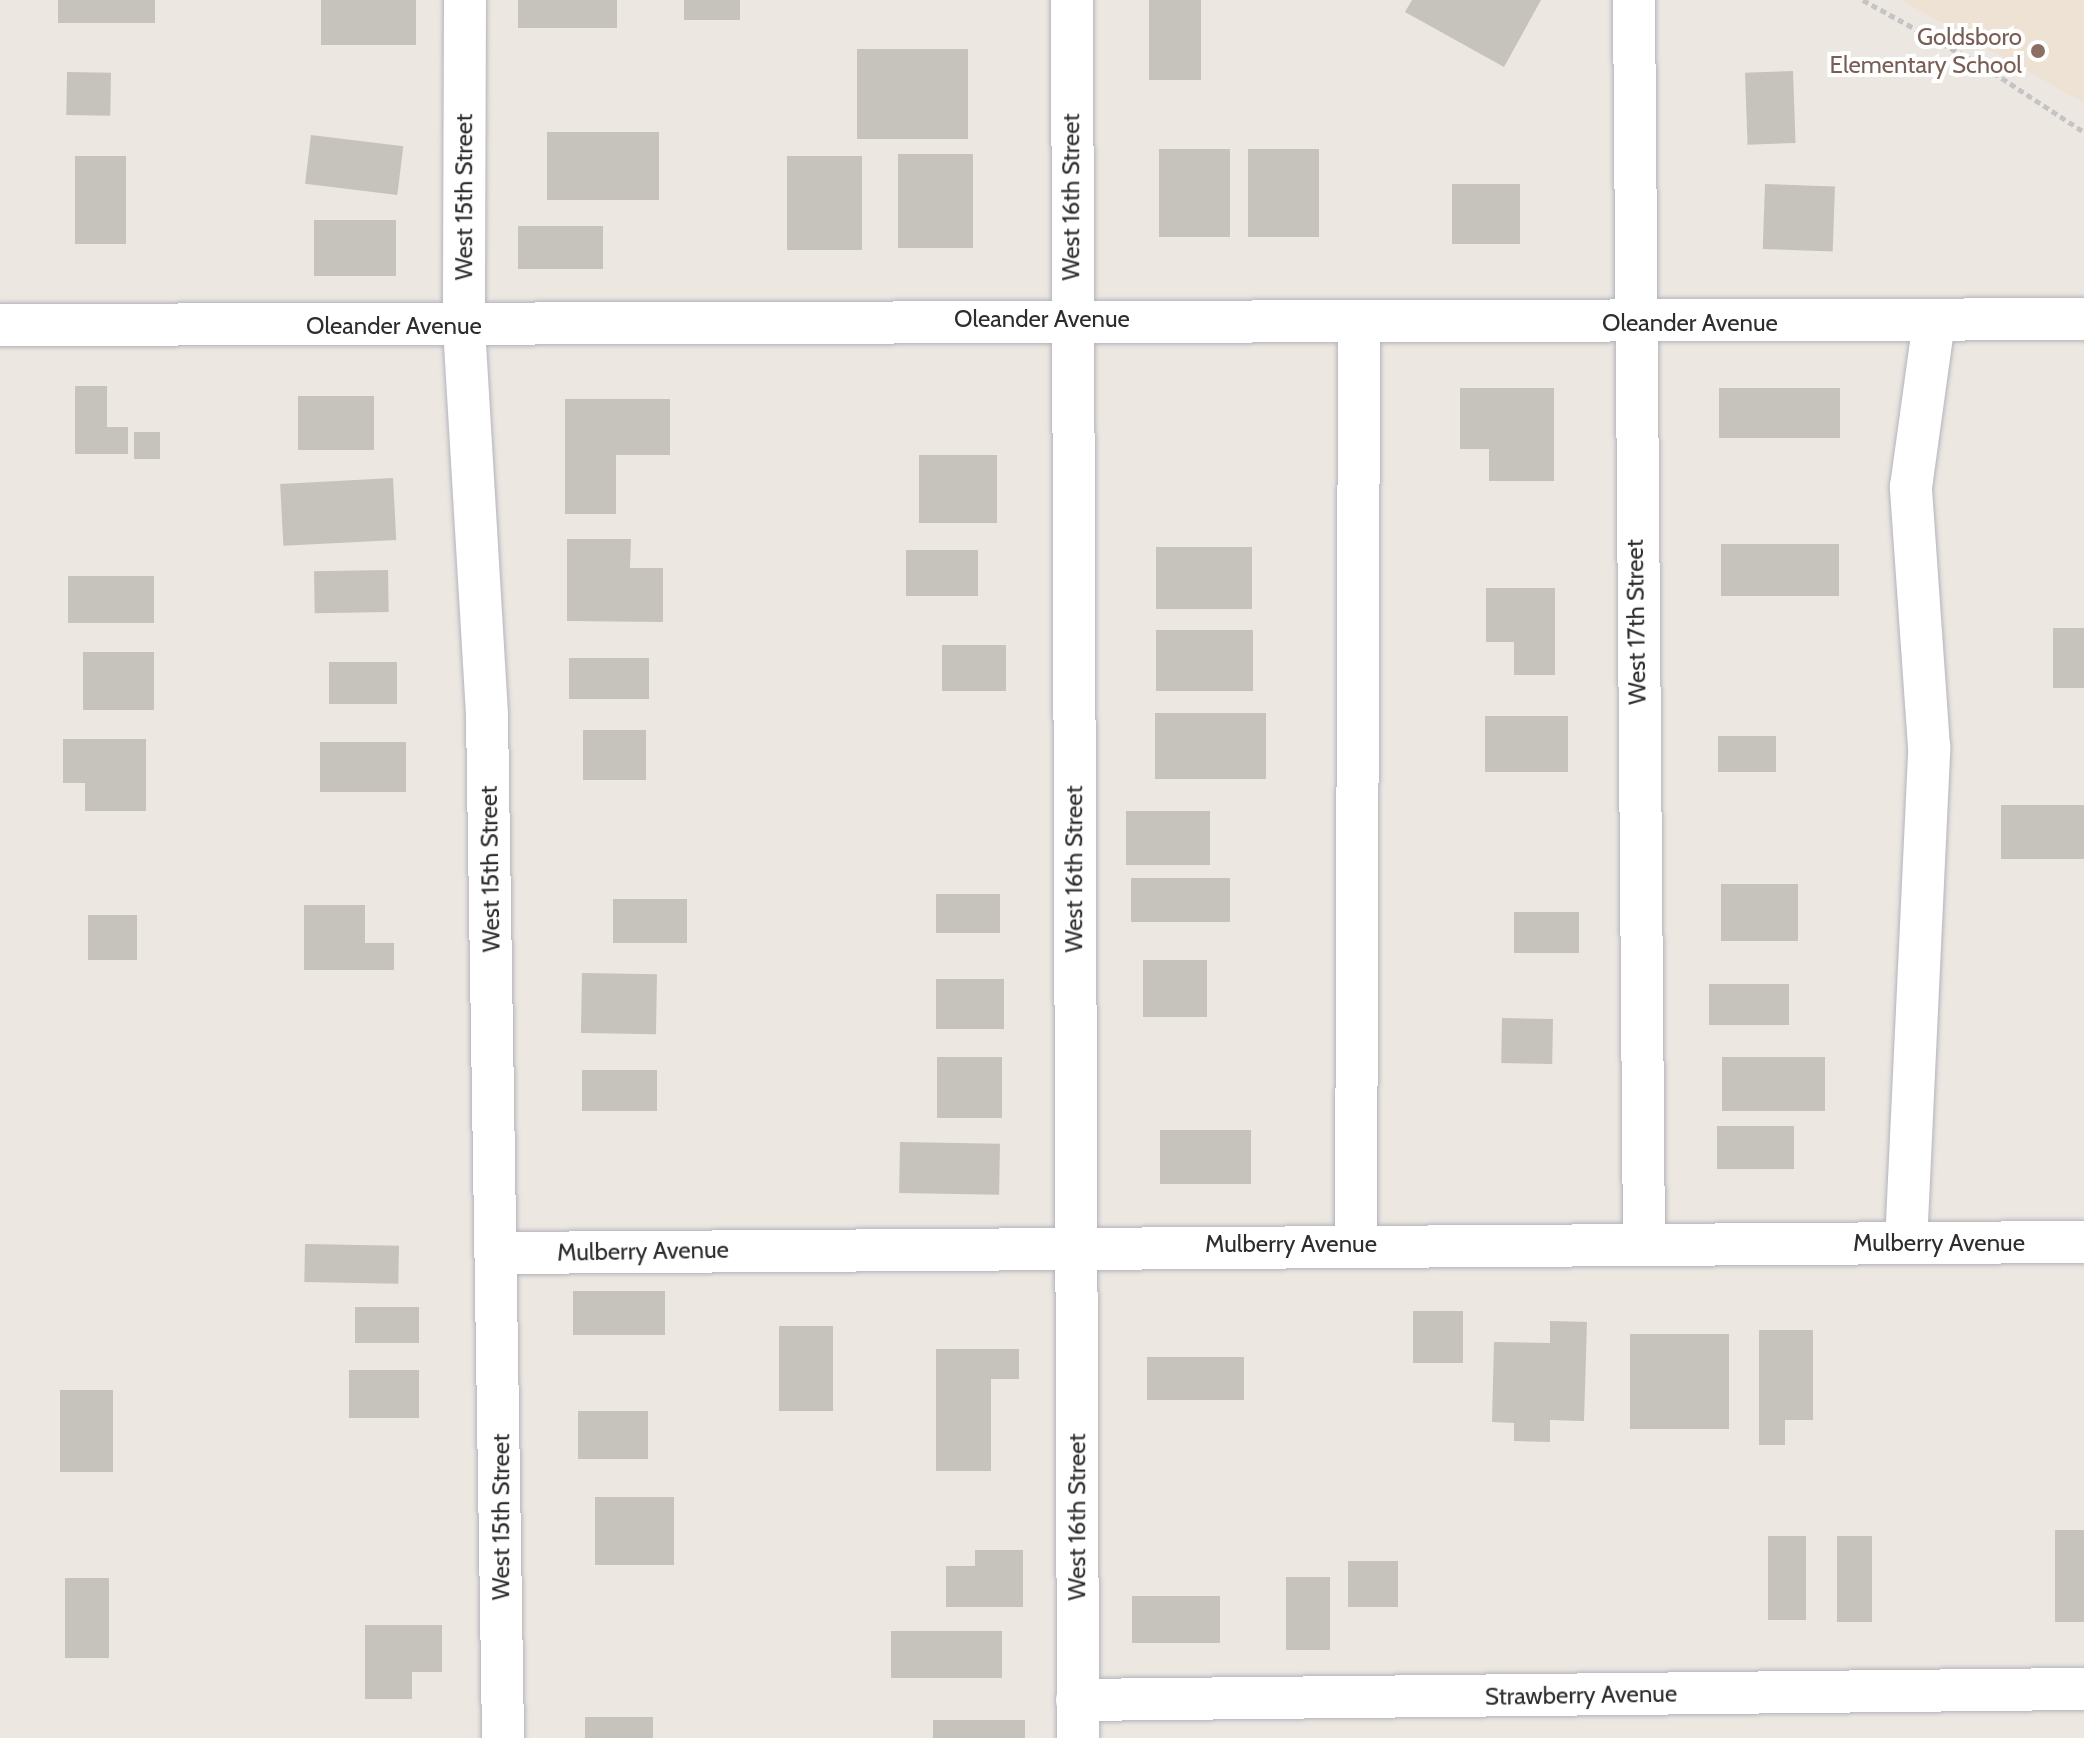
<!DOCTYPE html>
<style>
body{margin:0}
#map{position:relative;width:2084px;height:1738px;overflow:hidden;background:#ede7e1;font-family:Cabin,sans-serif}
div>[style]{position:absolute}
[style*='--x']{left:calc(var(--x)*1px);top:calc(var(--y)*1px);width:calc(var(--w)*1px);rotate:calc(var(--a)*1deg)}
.education>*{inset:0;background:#ede2d3}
.building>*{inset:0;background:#c6c2bc;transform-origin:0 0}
.path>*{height:5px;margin-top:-2.5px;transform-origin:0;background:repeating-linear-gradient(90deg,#c4c4c4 0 6px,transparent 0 10px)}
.roads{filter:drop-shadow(0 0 2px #b2b4bc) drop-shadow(0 0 2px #b2b4bc)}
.minor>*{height:42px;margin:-21px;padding:0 21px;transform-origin:21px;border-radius:21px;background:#fff}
.dots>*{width:22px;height:22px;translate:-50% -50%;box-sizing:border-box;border:4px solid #fff;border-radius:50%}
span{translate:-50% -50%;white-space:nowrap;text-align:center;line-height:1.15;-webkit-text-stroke:8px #fff;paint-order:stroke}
.education-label{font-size:24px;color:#785e54}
.right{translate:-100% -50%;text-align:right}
.street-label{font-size:24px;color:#2d2d2d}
</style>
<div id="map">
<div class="education">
<i style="clip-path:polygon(1901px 0,2084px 0,2084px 103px)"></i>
</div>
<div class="building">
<i style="left:58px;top:0;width:97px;height:23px"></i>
<i style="left:321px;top:0;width:95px;height:45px"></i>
<i style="left:518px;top:0;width:99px;height:28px"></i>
<i style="left:684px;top:0;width:56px;height:20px"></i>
<i style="left:1149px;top:0;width:52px;height:80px"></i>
<i style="clip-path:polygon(1412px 0,1541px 0,1504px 67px,1405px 12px)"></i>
<i style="left:857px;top:49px;width:111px;height:90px"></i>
<i style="left:1793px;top:71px;width:72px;height:48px;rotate:88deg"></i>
<i style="left:67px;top:72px;width:44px;height:43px;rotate:1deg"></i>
<i style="left:547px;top:132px;width:112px;height:68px"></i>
<i style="left:311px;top:135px;width:93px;height:49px;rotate:7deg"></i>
<i style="left:1159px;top:149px;width:71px;height:88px"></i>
<i style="left:1248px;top:149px;width:71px;height:88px"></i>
<i style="left:898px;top:154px;width:75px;height:94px"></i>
<i style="left:75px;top:156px;width:51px;height:88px"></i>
<i style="left:787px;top:156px;width:75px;height:94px"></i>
<i style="left:1452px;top:184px;width:68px;height:60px"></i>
<i style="left:1765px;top:184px;width:70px;height:65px;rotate:2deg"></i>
<i style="left:314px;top:220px;width:82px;height:56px"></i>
<i style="left:518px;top:226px;width:85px;height:43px"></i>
<i style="clip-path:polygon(75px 386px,107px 386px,107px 427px,128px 427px,128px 454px,75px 454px)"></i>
<i style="clip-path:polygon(1460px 388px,1554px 388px,1554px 481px,1489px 481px,1489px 449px,1460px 449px)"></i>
<i style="left:1719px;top:388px;width:121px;height:50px"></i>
<i style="left:298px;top:396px;width:76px;height:54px"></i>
<i style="clip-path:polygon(565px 399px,670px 399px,670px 455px,616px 455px,616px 514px,565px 514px)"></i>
<i style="left:134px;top:432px;width:26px;height:27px"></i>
<i style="left:919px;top:455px;width:78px;height:68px"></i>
<i style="left:393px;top:478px;width:62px;height:113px;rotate:87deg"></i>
<i style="clip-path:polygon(567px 539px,631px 539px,630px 568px,663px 568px,663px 622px,567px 621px)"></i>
<i style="left:1721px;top:544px;width:118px;height:52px"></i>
<i style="left:1156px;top:547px;width:96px;height:62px"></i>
<i style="left:906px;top:550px;width:72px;height:46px"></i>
<i style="left:388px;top:570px;width:42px;height:74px;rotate:89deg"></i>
<i style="left:68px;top:576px;width:86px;height:47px"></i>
<i style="clip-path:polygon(1486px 588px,1555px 588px,1555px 675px,1514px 675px,1514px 642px,1486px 642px)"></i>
<i style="left:2053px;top:628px;width:31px;height:60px"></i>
<i style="left:1156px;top:630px;width:97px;height:61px"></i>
<i style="left:942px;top:645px;width:64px;height:46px"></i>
<i style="left:83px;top:652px;width:71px;height:58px"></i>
<i style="left:569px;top:658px;width:80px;height:41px"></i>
<i style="left:329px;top:662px;width:68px;height:42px"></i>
<i style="left:1266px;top:713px;width:66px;height:111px;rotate:90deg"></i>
<i style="left:1485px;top:716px;width:83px;height:56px"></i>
<i style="left:583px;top:730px;width:63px;height:50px"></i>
<i style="left:1718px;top:736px;width:58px;height:36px"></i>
<i style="clip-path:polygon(63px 739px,146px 739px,146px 811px,85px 811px,85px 783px,63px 783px)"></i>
<i style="left:320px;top:742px;width:86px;height:50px"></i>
<i style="left:2001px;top:805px;width:83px;height:54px"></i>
<i style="left:1126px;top:811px;width:84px;height:54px"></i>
<i style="left:1131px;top:878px;width:99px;height:44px"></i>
<i style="left:1721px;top:884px;width:77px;height:57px"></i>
<i style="left:936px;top:894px;width:64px;height:39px"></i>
<i style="left:613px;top:899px;width:74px;height:44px"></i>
<i style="clip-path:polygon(304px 905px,365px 905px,365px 943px,394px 943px,394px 970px,304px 970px)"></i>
<i style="left:1514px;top:912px;width:65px;height:41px"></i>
<i style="left:88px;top:915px;width:49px;height:45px"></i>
<i style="left:1143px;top:960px;width:64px;height:57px"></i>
<i style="left:582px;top:973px;width:75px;height:60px;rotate:1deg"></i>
<i style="left:936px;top:979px;width:68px;height:50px"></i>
<i style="left:1709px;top:984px;width:80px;height:41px"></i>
<i style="left:1502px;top:1018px;width:51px;height:45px;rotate:1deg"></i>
<i style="left:937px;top:1057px;width:65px;height:61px"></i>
<i style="left:1722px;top:1057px;width:103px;height:54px"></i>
<i style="left:582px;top:1070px;width:75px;height:41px"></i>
<i style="left:1717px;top:1126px;width:77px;height:43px"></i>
<i style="left:1160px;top:1130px;width:91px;height:54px"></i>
<i style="left:900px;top:1142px;width:100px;height:51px;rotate:1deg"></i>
<i style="left:305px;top:1244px;width:94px;height:38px;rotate:1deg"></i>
<i style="left:573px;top:1291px;width:92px;height:44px"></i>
<i style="left:355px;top:1307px;width:64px;height:36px"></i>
<i style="left:1413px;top:1311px;width:50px;height:52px"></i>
<i style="clip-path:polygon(1550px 1321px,1587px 1322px,1584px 1421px,1550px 1420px,1550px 1442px,1514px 1441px,1514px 1423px,1492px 1422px,1494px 1342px,1550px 1343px)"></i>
<i style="left:779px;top:1326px;width:54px;height:85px"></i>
<i style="clip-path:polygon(1759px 1330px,1813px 1330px,1813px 1420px,1785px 1420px,1785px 1445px,1759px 1445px)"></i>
<i style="left:1630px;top:1334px;width:99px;height:95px"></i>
<i style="clip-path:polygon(936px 1349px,1019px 1349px,1019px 1379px,991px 1379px,991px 1471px,936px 1471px)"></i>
<i style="left:1147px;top:1357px;width:97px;height:43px"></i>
<i style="left:349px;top:1370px;width:70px;height:48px"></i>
<i style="left:60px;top:1390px;width:53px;height:82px"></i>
<i style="left:578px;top:1411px;width:70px;height:48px"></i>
<i style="left:595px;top:1497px;width:79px;height:68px"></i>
<i style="left:2055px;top:1530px;width:29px;height:92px"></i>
<i style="left:1768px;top:1536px;width:38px;height:84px"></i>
<i style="left:1837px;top:1536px;width:35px;height:86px"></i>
<i style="clip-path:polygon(975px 1550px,1023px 1550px,1023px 1607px,946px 1607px,946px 1566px,975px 1566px)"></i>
<i style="left:1398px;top:1561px;width:46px;height:50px;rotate:90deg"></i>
<i style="left:1286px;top:1577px;width:44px;height:73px"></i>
<i style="left:65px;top:1578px;width:44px;height:80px"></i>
<i style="left:1132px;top:1596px;width:88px;height:47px"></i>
<i style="clip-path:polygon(365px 1625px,442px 1625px,442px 1672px,412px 1672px,412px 1699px,365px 1699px)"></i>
<i style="left:891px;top:1631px;width:111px;height:47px"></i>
<i style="left:585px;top:1717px;width:68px;height:21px"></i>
<i style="left:933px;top:1720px;width:92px;height:18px"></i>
</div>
<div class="path">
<i style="--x:1863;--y:0;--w:139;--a:28.8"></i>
<i style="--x:1985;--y:67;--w:118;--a:33.3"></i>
</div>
<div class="roads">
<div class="minor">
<i style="--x:465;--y:0;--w:327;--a:90.2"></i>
<i style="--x:464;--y:327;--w:390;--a:86.6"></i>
<i style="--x:487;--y:716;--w:1022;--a:89.1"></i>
<i style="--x:1072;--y:0;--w:1738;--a:89.8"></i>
<i style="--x:1634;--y:0;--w:1244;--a:89.54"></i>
<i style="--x:0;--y:325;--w:2084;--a:-0.16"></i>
<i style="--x:1906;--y:1243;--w:497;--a:-87.3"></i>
<i style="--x:1929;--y:747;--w:261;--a:-94"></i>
<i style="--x:1911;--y:487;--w:168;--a:-82.1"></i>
<i style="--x:1356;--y:1244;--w:923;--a:-89.81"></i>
<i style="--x:498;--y:1253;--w:1586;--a:-0.4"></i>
<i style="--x:1077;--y:1700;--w:1007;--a:-0.63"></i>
</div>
</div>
<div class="dots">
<i style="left:2038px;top:51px;background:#8d6e63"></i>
</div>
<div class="education-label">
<span class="right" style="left:2022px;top:51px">Goldsboro<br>Elementary School</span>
</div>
<div class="street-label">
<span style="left:464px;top:197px;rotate:-90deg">West 15th Street</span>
<span style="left:1071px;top:197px;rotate:-90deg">West 16th Street</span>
<span style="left:1042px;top:319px">Oleander Avenue</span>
<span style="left:1690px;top:323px">Oleander Avenue</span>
<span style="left:394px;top:326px">Oleander Avenue</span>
<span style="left:1636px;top:622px;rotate:-91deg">West 17th Street</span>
<span style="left:490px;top:869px;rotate:-91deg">West 15th Street</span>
<span style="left:1074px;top:869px;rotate:-90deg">West 16th Street</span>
<span style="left:1939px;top:1243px">Mulberry Avenue</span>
<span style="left:1291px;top:1244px">Mulberry Avenue</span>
<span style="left:643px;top:1251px;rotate:-1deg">Mulberry Avenue</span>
<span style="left:501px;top:1517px;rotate:-90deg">West 15th Street</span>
<span style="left:1077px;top:1517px;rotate:-90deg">West 16th Street</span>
<span style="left:1581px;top:1695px;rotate:-1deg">Strawberry Avenue</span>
</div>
</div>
